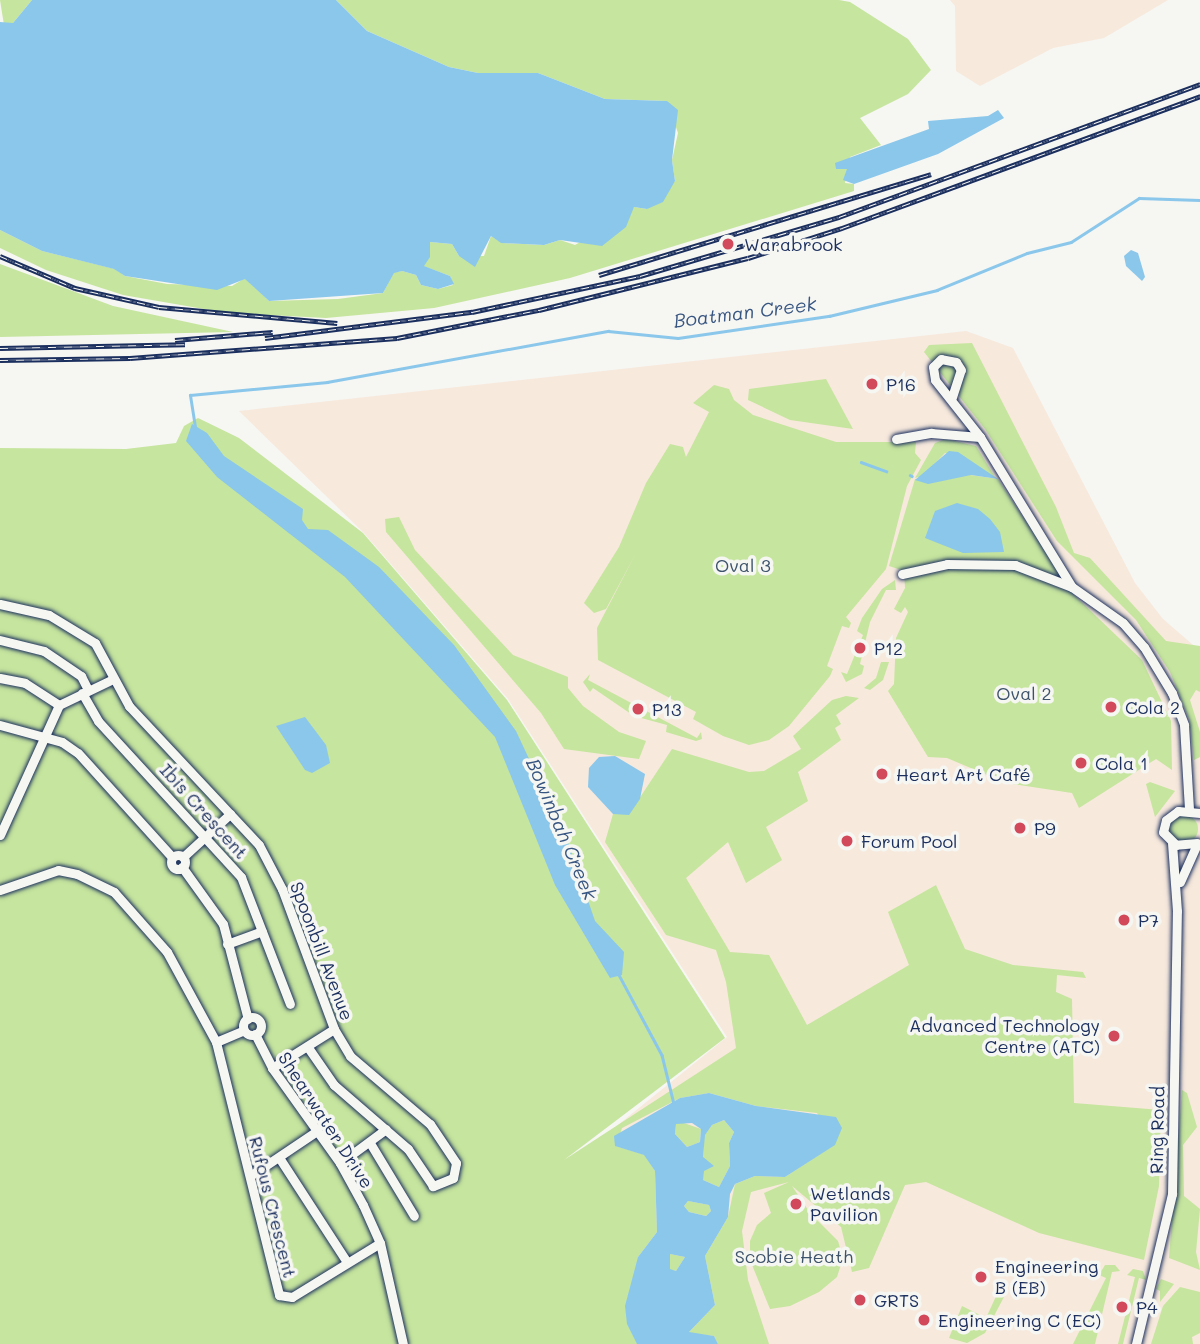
<!DOCTYPE html>
<meta charset="utf-8">
<style>
body{margin:0}
#map{position:relative;width:1200px;height:1344px;overflow:hidden;background:#f6f6f2;font-family:Mali,sans-serif}
div>[style]{position:absolute}
[style*='--x']{left:calc(var(--x)*1px);top:calc(var(--y)*1px);width:calc(var(--w)*1px);rotate:calc(var(--a)*1deg)}
.built>*{inset:0;background:#f7e9dc}
.green>*{inset:0;background:#c6e59e}
.round{border-radius:50%}
.water>*{inset:0;background:#8ac7eb}
.stream>*{height:2.5px;margin:-1.25px;padding:0 1.25px;transform-origin:1.25px;border-radius:1.25px;background:#8ac7eb}
.roads{filter:drop-shadow(0 0 2px #1b2f5e) drop-shadow(0 0 2px #1b2f5e)}
.street>*{height:9px;margin:-4.5px;padding:0 4.5px;transform-origin:4.5px;border-radius:4.5px;background:#f6f6f2}
.street>.ring{margin:-4.5px;padding:0;box-sizing:content-box;background:none;border:9px solid #f6f6f2;border-radius:50%}
.rail>*{height:5px;margin-top:-2.5px;transform-origin:0;background:repeating-linear-gradient(90deg,#f6f6f2 0 8px,#1b2f5e 0 16px);box-sizing:border-box;border-block:2px solid #1b2f5e}
.dots>*{width:19px;height:19px;translate:-50% -50%;box-sizing:border-box;border:4px solid #f6f6f2;border-radius:50%}
span{translate:-50% -50%;white-space:nowrap;text-align:center;line-height:1.15;-webkit-text-stroke:7px #f6f6f2;paint-order:stroke}
.poi-label{font-size:18px;color:#1b2f5e}
.left{translate:0 -50%;text-align:left}
.right{translate:-100% -50%;text-align:right}
.park-label{font-size:18px;color:#3d536b}
.street-label{font-size:18px;color:#1b2f5e}
.water-label{font-size:19px;color:#375581;font-style:italic}
</style>
<div id="map">
<div class="built">
<i style="clip-path:polygon(950px 0,1168px 0,1104px 38px,1053px 48px,980px 86px,956px 71px,955px 6px)"></i>
<i style="clip-path:polygon(966px 331px,1013px 348px,1135px 583px,1163px 619px,1200px 651px,1200px 1344px,482px 1344px,567px 1166px,727px 1037px,508px 699px,364px 533px,239px 411px)"></i>
</div>
<div class="green">
<i style="clip-path:polygon(0 0,32px 0,13px 23px,4px 25px)"></i>
<i style="clip-path:polygon(336px 0,839px 0,850px 2px,908px 39px,931px 70px,908px 94px,860px 118px,881px 145px,850px 157px,845px 183px,854px 184px,854px 191px,570px 278px,434px 308px,326px 318px,227px 313px,123px 295px,46px 270px,0 248px,0 230px,42px 251px,115px 269px,125px 276px,167px 284px,232px 286px,245px 278px,269px 301px,338px 299px,383px 293px,394px 272px,402px 271px,416px 275px,421px 285px,438px 289px,453px 285px,450px 276px,423px 266px,430px 242px,452px 244px,459px 256px,484px 256px,491px 236px,502px 243px,544px 245px,560px 240px,575px 245px,628px 215px,634px 207px,647px 209px,675px 181px,672px 160px,678px 133px,667px 101px,605px 99px,538px 73px,478px 73px,449px 67px,367px 31px)"></i>
<i style="clip-path:polygon(0 264px,113px 306px,233px 332px,0 337px)"></i>
<i style="clip-path:polygon(972px 343px,1056px 507px,1074px 553px,1090px 558px,1166px 641px,1200px 646px,1200px 692px,1196px 690px,1190px 700px,1200px 732px,1200px 757px,1194px 760px,1189px 719px,1170px 672px,1136px 620px,1057px 541px,985px 429px,924px 352px,929px 345px)"></i>
<i style="clip-path:polygon(826px 379px,853px 429px,790px 420px,748px 400px,749px 389px)"></i>
<i style="clip-path:polygon(714px 385px,729px 389px,734px 400px,753px 415px,836px 442px,916px 442px,915px 453px,921px 460px,907px 486px,886px 569px,846px 617px,851px 623px,849px 628px,842px 626px,827px 666px,833px 669px,830px 676px,789px 726px,769px 740px,749px 745px,723px 736px,693px 719px,696px 712px,598px 660px,597px 628px,636px 553px,606px 609px,594px 613px,584px 603px,619px 547px,646px 483px,670px 444px,683px 447px,686px 457px,709px 412px,693px 403px)"></i>
<i style="clip-path:polygon(198px 418px,239px 438px,363px 533px,507px 700px,725px 1038px,564px 1160px,736px 1048px,726px 982px,716px 950px,666px 935px,605px 842px,613px 814px,629px 814px,672px 749px,749px 772px,764px 771px,801px 749px,793px 736px,832px 700px,846px 696px,859px 698px,836px 715px,841px 724px,835px 728px,841px 740px,798px 772px,808px 801px,766px 827px,782px 860px,746px 883px,728px 842px,686px 878px,730px 952px,769px 955px,807px 1025px,909px 965px,888px 912px,936px 885px,965px 949px,1013px 965px,1083px 972px,1086px 978px,1057px 975px,1056px 992px,1072px 999px,1074px 1103px,1161px 1110px,1159px 1186px,1144px 1260px,1039px 1233px,926px 1182px,905px 1185px,869px 1268px,852px 1272px,841px 1227px,792px 1186px,810px 1213px,838px 1241px,843px 1258px,837px 1277px,819px 1292px,790px 1306px,770px 1309px,750px 1260px,750px 1241px,757px 1225px,771px 1213px,764px 1193px,789px 1182px,751px 1192px,742px 1231px,748px 1280px,769px 1344px,718px 1344px,714px 1336px,688px 1333px,715px 1305px,705px 1256px,728px 1217px,735px 1184px,755px 1176px,785px 1177px,834px 1145px,817px 1113px,756px 1106px,709px 1093px,680px 1098px,622px 1128px,616px 1146px,645px 1155px,655px 1171px,657px 1232px,638px 1257px,637px 1344px,0 1344px,0 448px,126px 449px,176px 443px,184px 426px)"></i>
<i style="clip-path:polygon(946px 439px,976px 446px,995px 477px,977px 469px,968px 459px,945px 453px,923px 476px,915px 478px,935px 443px)"></i>
<i style="clip-path:polygon(970px 475px,998px 479px,1074px 595px,1142px 660px,1171px 721px,1172px 770px,1156px 759px,1079px 808px,1072px 793px,1006px 783px,947px 758px,928px 757px,888px 691px,894px 684px,896px 638px,908px 612px,905px 607px,901px 613px,894px 609px,905px 588px,904px 571px,889px 566px,915px 479px)"></i>
<i style="clip-path:polygon(399px 517px,415px 550px,513px 655px,568px 677px,568px 688px,583px 706px,619px 732px,646px 741px,639px 759px,564px 749px,541px 713px,386px 532px,385px 519px)"></i>
<i style="clip-path:polygon(895px 580px,896px 590px,886px 590px,870px 622px,860px 664px,864px 666px,862px 674px,846px 682px,841px 672px,847px 674px,863px 635px,857px 631px,862px 618px,882px 589px)"></i>
<i style="clip-path:polygon(881px 662px,889px 662px,883px 680px,870px 690px,864px 688px,876px 678px)"></i>
<i style="clip-path:polygon(590px 674px,588px 680px,697px 738px,701px 732px,702px 739px,696px 741px,666px 732px,667px 725px,634px 716px,593px 688px,590px 692px,583px 682px)"></i>
<i style="clip-path:polygon(1150px 782px,1175px 791px,1155px 817px,1146px 784px)"></i>
<i class="round" style="left:1170px;top:815px;width:28px;height:28px"></i>
<i style="clip-path:polygon(1182px 1090px,1187px 1093px,1197px 1127px,1183px 1145px,1184px 1196px,1200px 1209px,1196px 1252px,1200px 1270px,1169px 1258px)"></i>
<i style="clip-path:polygon(724px 1120px,734px 1132px,729px 1143px,730px 1166px,719px 1187px,703px 1180px,703px 1158px,704px 1136px,712px 1125px)"></i>
<i style="clip-path:polygon(681px 1122px,701px 1129px,700px 1142px,687px 1147px,675px 1134px,676px 1124px)"></i>
<i style="clip-path:polygon(688px 1201px,709px 1205px,711px 1211px,706px 1216px,689px 1212px,684px 1206px)"></i>
<i style="clip-path:polygon(670px 1254px,685px 1257px,676px 1271px,670px 1270px)"></i>
<i style="clip-path:polygon(1105px 1265px,1115px 1265px,1120px 1271px,1112px 1272px,1095px 1344px,1073px 1344px,1106px 1278px,1099px 1275px)"></i>
<i style="clip-path:polygon(1133px 1269px,1143px 1271px,1146px 1280px,1139px 1278px,1123px 1344px,1118px 1344px,1135px 1277px,1127px 1275px)"></i>
<i style="clip-path:polygon(1161px 1279px,1174px 1284px,1160px 1302px,1160px 1291px,1156px 1289px)"></i>
<i style="clip-path:polygon(1180px 1287px,1200px 1292px,1200px 1333px,1192px 1337px,1193px 1344px,1151px 1344px,1163px 1306px)"></i>
<i style="clip-path:polygon(998px 1292px,1005px 1295px,985px 1333px,967px 1343px,949px 1338px,962px 1306px,986px 1318px)"></i>
</div>
<div class="water">
<i style="clip-path:polygon(32px 0,336px 0,367px 31px,449px 67px,478px 73px,538px 73px,605px 99px,667px 101px,678px 110px,672px 160px,675px 181px,663px 202px,647px 209px,634px 207px,626px 227px,602px 246px,560px 240px,544px 245px,501px 243px,491px 236px,475px 267px,459px 256px,452px 244px,430px 242px,430px 257px,424px 266px,450px 276px,454px 284px,438px 289px,421px 285px,416px 275px,402px 271px,394px 273px,383px 293px,269px 301px,245px 279px,217px 290px,125px 276px,114px 269px,42px 251px,0 230px,0 22px,13px 23px)"></i>
<i style="clip-path:polygon(998px 110px,1004px 118px,938px 154px,854px 184px,843px 180px,847px 169px,836px 169px,835px 163px,929px 129px,928px 121px,988px 116px)"></i>
<i style="clip-path:polygon(1131px 250px,1138px 253px,1145px 277px,1142px 281px,1126px 266px,1124px 256px)"></i>
<i style="clip-path:polygon(192px 424px,207px 433px,224px 456px,303px 509px,302px 520px,308px 529px,328px 530px,379px 567px,454px 645px,516px 731px,568px 842px,595px 921px,624px 952px,622px 975px,610px 978px,555px 885px,495px 737px,345px 577px,217px 477px,186px 441px)"></i>
<i style="clip-path:polygon(949px 451px,958px 452px,998px 479px,971px 475px,928px 484px,915px 480px)"></i>
<i style="clip-path:polygon(957px 503px,978px 509px,990px 519px,1000px 532px,1004px 552px,963px 553px,925px 538px,935px 511px)"></i>
<i style="clip-path:polygon(305px 717px,326px 745px,330px 763px,312px 773px,305px 770px,276px 726px)"></i>
<i style="clip-path:polygon(615px 756px,645px 774px,640px 799px,629px 815px,613px 814px,588px 787px,589px 768px,599px 757px)"></i>
<i style="clip-path:polygon(evenodd,709px 1093px,756px 1106px,836px 1117px,842px 1128px,835px 1145px,785px 1177px,755px 1176px,735px 1184px,730px 1194px,728px 1217px,705px 1256px,715px 1305px,689px 1332px,714px 1336px,718px 1344px,637px 1344px,627px 1324px,625px 1306px,638px 1257px,657px 1232px,655px 1171px,644px 1155px,615px 1146px,614px 1136px,680px 1098px,709px 1093px,724px 1120px,734px 1132px,729px 1143px,730px 1166px,719px 1187px,703px 1180px,704px 1171px,714px 1166px,703px 1157px,705px 1135px,712px 1125px,724px 1120px,709px 1093px,692px 1123px,701px 1129px,700px 1142px,687px 1147px,675px 1134px,676px 1124px,692px 1123px,709px 1093px,688px 1201px,709px 1205px,711px 1211px,706px 1216px,689px 1212px,684px 1206px,688px 1201px,709px 1093px,670px 1254px,685px 1257px,676px 1271px,670px 1269px,670px 1254px)"></i>
</div>
<div class="stream">
<i style="--x:195;--y:427;--w:32;--a:-99"></i>
<i style="--x:190;--y:395;--w:138;--a:-5.4"></i>
<i style="--x:327;--y:382;--w:286;--a:-10.3"></i>
<i style="--x:608;--y:331;--w:70;--a:5.7"></i>
<i style="--x:678;--y:338;--w:153;--a:-8.3"></i>
<i style="--x:829;--y:316;--w:111;--a:-13.5"></i>
<i style="--x:937;--y:290;--w:97;--a:-22.3"></i>
<i style="--x:1027;--y:253;--w:45;--a:-14"></i>
<i style="--x:1071;--y:242;--w:81;--a:-32.9"></i>
<i style="--x:1139;--y:198;--w:61;--a:1.9"></i>
<i style="--x:861;--y:462;--w:27;--a:20"></i>
<i style="--x:910;--y:475;--w:2;--a:27"></i>
<i style="--x:618;--y:973;--w:93;--a:61.8"></i>
<i style="--x:662;--y:1055;--w:50;--a:76.2"></i>
</div>
<div class="roads">
<div class="street">
<i style="--x:952;--y:397;--w:28;--a:-72"></i>
<i style="--x:961;--y:370;--w:9;--a:-122"></i>
<i style="--x:956;--y:362;--w:15;--a:-169"></i>
<i style="--x:941;--y:359;--w:11;--a:135"></i>
<i style="--x:933;--y:367;--w:13;--a:81"></i>
<i style="--x:935;--y:380;--w:73;--a:51.7"></i>
<i style="--x:980;--y:437;--w:176;--a:58.5"></i>
<i style="--x:896;--y:439;--w:36;--a:-10"></i>
<i style="--x:931;--y:433;--w:49;--a:4.7"></i>
<i style="--x:902;--y:574;--w:46;--a:-12.5"></i>
<i style="--x:947;--y:564;--w:68;--a:0.8"></i>
<i style="--x:1015;--y:565;--w:61;--a:21.1"></i>
<i style="--x:1072;--y:587;--w:62;--a:35.2"></i>
<i style="--x:1123;--y:623;--w:32;--a:49"></i>
<i style="--x:1144;--y:647;--w:54;--a:58.7"></i>
<i style="--x:1172;--y:693;--w:34;--a:69"></i>
<i style="--x:1184;--y:725;--w:85;--a:86.6"></i>
<i style="--x:0;--y:604;--w:50;--a:12.7"></i>
<i style="--x:49;--y:615;--w:54;--a:31.3"></i>
<i style="--x:95;--y:643;--w:72;--a:61.6"></i>
<i style="--x:129;--y:706;--w:190;--a:46.9"></i>
<i style="--x:259;--y:845;--w:50;--a:62.4"></i>
<i style="--x:282;--y:889;--w:149;--a:69.6"></i>
<i style="--x:334;--y:1029;--w:31;--a:59"></i>
<i style="--x:350;--y:1056;--w:105;--a:40.4"></i>
<i style="--x:430;--y:1124;--w:47;--a:56.3"></i>
<i style="--x:456;--y:1163;--w:15;--a:101"></i>
<i style="--x:453;--y:1178;--w:22;--a:158"></i>
<i style="--x:433;--y:1186;--w:45;--a:-124"></i>
<i style="--x:408;--y:1149;--w:98;--a:-139.1"></i>
<i style="--x:334;--y:1085;--w:47;--a:-124.7"></i>
<i style="--x:0;--y:640;--w:45;--a:14"></i>
<i style="--x:44;--y:651;--w:45;--a:34"></i>
<i style="--x:81;--y:676;--w:16;--a:63"></i>
<i style="--x:0;--y:678;--w:25;--a:11"></i>
<i style="--x:25;--y:683;--w:40;--a:32.9"></i>
<i style="--x:82;--y:693;--w:32;--a:60"></i>
<i style="--x:98;--y:721;--w:212;--a:47.5"></i>
<i style="--x:241;--y:877;--w:136;--a:68.9"></i>
<i style="--x:0;--y:725;--w:64;--a:15.3"></i>
<i style="--x:62;--y:742;--w:19;--a:35"></i>
<i style="--x:78;--y:753;--w:140;--a:47.9"></i>
<i style="--x:0;--y:835;--w:143;--a:-65.6"></i>
<i style="--x:59;--y:705;--w:60;--a:-25.7"></i>
<i style="--x:1197;--y:843;--w:21;--a:175"></i>
<i style="--x:1176;--y:845;--w:18;--a:-135"></i>
<i style="--x:1163;--y:832;--w:12;--a:-76"></i>
<i style="--x:1166;--y:820;--w:15;--a:-37"></i>
<i style="--x:1178;--y:811;--w:22;--a:5"></i>
<i class="ring" style="left:171px;top:855px;width:5px;height:5px"></i>
<i style="--x:183;--y:857;--w:64;--a:-42.5"></i>
<i style="--x:182;--y:867;--w:70;--a:54.3"></i>
<i style="--x:223;--y:924;--w:98;--a:75.3"></i>
<i style="--x:1180;--y:882;--w:42;--a:-65.9"></i>
<i style="--x:0;--y:890;--w:61;--a:-19"></i>
<i style="--x:58;--y:870;--w:19;--a:12"></i>
<i style="--x:77;--y:874;--w:41;--a:25.9"></i>
<i style="--x:114;--y:892;--w:80;--a:48.5"></i>
<i style="--x:167;--y:952;--w:102;--a:61.4"></i>
<i style="--x:216;--y:1042;--w:261;--a:76"></i>
<i style="--x:279;--y:1295;--w:13;--a:9"></i>
<i style="--x:292;--y:1297;--w:103;--a:-31.5"></i>
<i style="--x:227;--y:944;--w:37;--a:-20"></i>
<i class="ring" style="left:243px;top:1017px;width:9px;height:9px"></i>
<i style="--x:255;--y:1034;--w:38;--a:63"></i>
<i style="--x:272;--y:1068;--w:117;--a:54.4"></i>
<i style="--x:340;--y:1163;--w:48;--a:61.3"></i>
<i style="--x:363;--y:1205;--w:42;--a:65.9"></i>
<i style="--x:380;--y:1243;--w:104;--a:77.2"></i>
<i style="--x:216;--y:1042;--w:30;--a:-23"></i>
<i style="--x:272;--y:1068;--w:73;--a:-32.2"></i>
<i style="--x:370;--y:1143;--w:85;--a:58.9"></i>
<i style="--x:280;--y:1159;--w:123;--a:57"></i>
<i style="--x:340;--y:1163;--w:57;--a:-36.5"></i>
<i style="--x:250;--y:1176;--w:81;--a:-33.9"></i>
<i style="--x:1136;--y:1344;--w:154;--a:-76.5"></i>
<i style="--x:1172;--y:1194;--w:283;--a:-89"></i>
<i style="--x:1177;--y:911;--w:68;--a:-94.2"></i>
</div>
</div>
<div class="rail">
<i style="--x:0;--y:256;--w:82;--a:23.1"></i>
<i style="--x:75;--y:288;--w:86;--a:12.7"></i>
<i style="--x:159;--y:307;--w:179;--a:5.1"></i>
<i style="--x:599;--y:275;--w:347;--a:-16.9"></i>
<i style="--x:265;--y:338;--w:209;--a:-7.2"></i>
<i style="--x:472;--y:312;--w:172;--a:-12.1"></i>
<i style="--x:640;--y:276;--w:208;--a:-16.5"></i>
<i style="--x:839;--y:217;--w:385;--a:-20.2"></i>
<i style="--x:175;--y:340;--w:98;--a:-4.7"></i>
<i style="--x:0;--y:348;--w:185;--a:-1.2"></i>
<i style="--x:0;--y:360;--w:130;--a:-0.9"></i>
<i style="--x:130;--y:358;--w:268;--a:-4.3"></i>
<i style="--x:397;--y:338;--w:145;--a:-11.2"></i>
<i style="--x:539;--y:310;--w:215;--a:-14"></i>
<i style="--x:748;--y:258;--w:99;--a:-17.7"></i>
<i style="--x:842;--y:228;--w:382;--a:-20.2"></i>
</div>
<div class="dots">
<i style="left:728px;top:244px;background:#d1495b"></i>
<i style="left:872px;top:384px;background:#d1495b"></i>
<i style="left:860px;top:648px;background:#d1495b"></i>
<i style="left:1111px;top:707px;background:#d1495b"></i>
<i style="left:638px;top:709px;background:#d1495b"></i>
<i style="left:1081px;top:763px;background:#d1495b"></i>
<i style="left:882px;top:774px;background:#d1495b"></i>
<i style="left:1020px;top:828px;background:#d1495b"></i>
<i style="left:847px;top:841px;background:#d1495b"></i>
<i style="left:1124px;top:920px;background:#d1495b"></i>
<i style="left:1114px;top:1036px;background:#d1495b"></i>
<i style="left:796px;top:1204px;background:#d1495b"></i>
<i style="left:981px;top:1277px;background:#d1495b"></i>
<i style="left:860px;top:1300px;background:#d1495b"></i>
<i style="left:1122px;top:1307px;background:#d1495b"></i>
<i style="left:924px;top:1320px;background:#d1495b"></i>
</div>
<div class="poi-label">
<span class="left" style="left:744px;top:244px">Warabrook</span>
<span class="left" style="left:886px;top:384px">P16</span>
<span class="left" style="left:874px;top:648px">P12</span>
<span class="left" style="left:1125px;top:707px">Cola 2</span>
<span class="left" style="left:652px;top:709px">P13</span>
<span class="left" style="left:1095px;top:763px">Cola 1</span>
<span class="left" style="left:896px;top:774px">Heart Art Café</span>
<span class="left" style="left:1034px;top:828px">P9</span>
<span class="left" style="left:861px;top:841px">Forum Pool</span>
<span class="left" style="left:1138px;top:920px">P7</span>
<span class="right" style="left:1100px;top:1036px">Advanced Technology<br>Centre (ATC)</span>
<span class="left" style="left:810px;top:1204px">Wetlands<br>Pavilion</span>
<span class="left" style="left:995px;top:1277px">Engineering<br>B (EB)</span>
<span class="left" style="left:874px;top:1300px">GRTS</span>
<span class="left" style="left:1136px;top:1307px">P4</span>
<span class="left" style="left:938px;top:1320px">Engineering C (EC)</span>
</div>
<div class="park-label">
<span style="left:743px;top:565px">Oval 3</span>
<span style="left:1024px;top:693px">Oval 2</span>
<span style="left:794px;top:1256px">Scobie Heath</span>
</div>
<div class="street-label">
<span style="left:204px;top:811px;rotate:48deg">Ibis Crescent</span>
<span style="left:322px;top:951px;rotate:69deg">Spoonbill Avenue</span>
<span style="left:326px;top:1120px;rotate:57deg">Shearwater Drive</span>
<span style="left:1157px;top:1130px;rotate:-89deg">Ring Road</span>
<span style="left:273px;top:1207px;rotate:76deg">Rufous Crescent</span>
</div>
<div class="water-label">
<span style="left:745px;top:312px;rotate:-7deg">Boatman Creek</span>
<span style="left:562px;top:829px;rotate:67deg">Bowinbah Creek</span>
</div>
</div>
